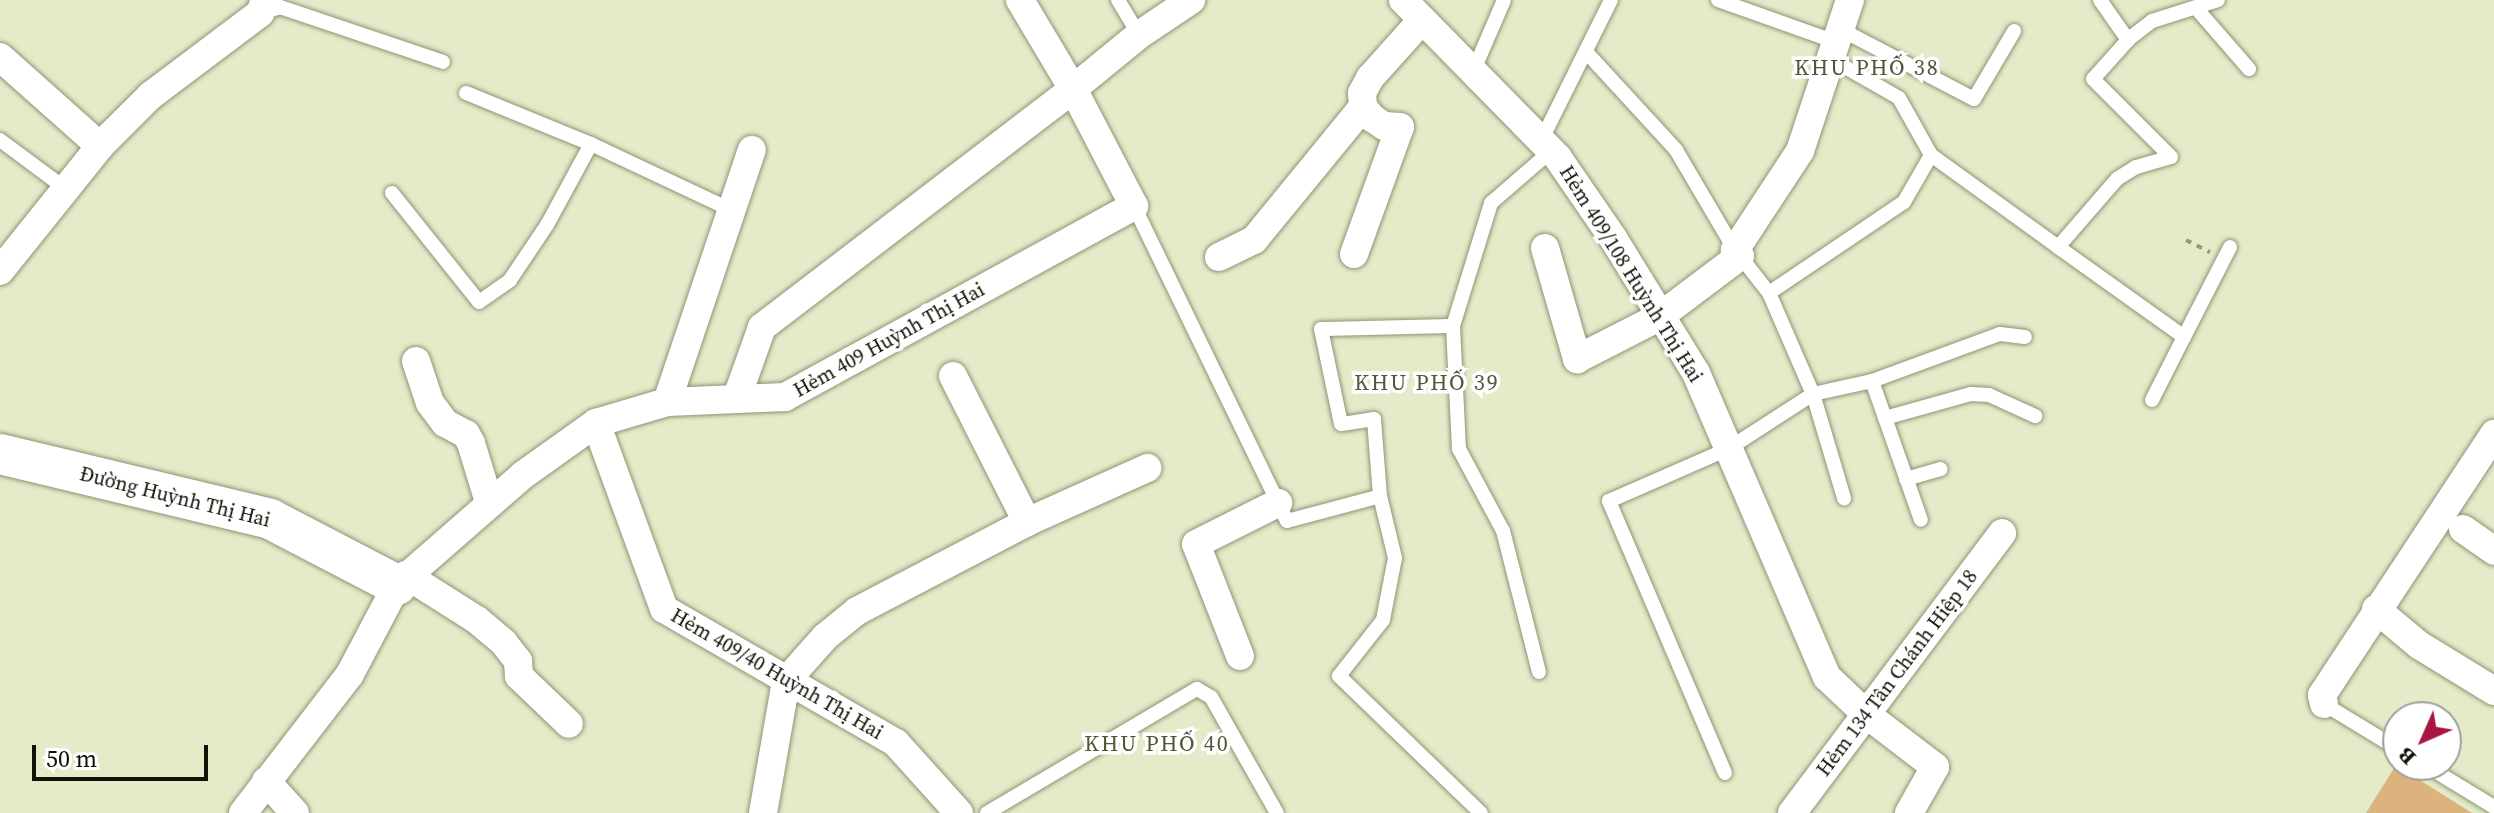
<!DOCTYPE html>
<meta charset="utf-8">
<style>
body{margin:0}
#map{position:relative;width:2494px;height:813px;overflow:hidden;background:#e4ebc9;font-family:"Source Serif 4",serif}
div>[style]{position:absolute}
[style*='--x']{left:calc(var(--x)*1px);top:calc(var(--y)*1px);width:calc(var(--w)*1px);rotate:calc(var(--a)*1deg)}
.green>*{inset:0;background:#dcb37d}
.path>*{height:4px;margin-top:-2px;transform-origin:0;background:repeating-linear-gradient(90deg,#949a80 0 6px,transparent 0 12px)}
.roads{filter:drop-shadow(0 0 2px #8e9475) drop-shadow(0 0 2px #8e9475)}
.lane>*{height:14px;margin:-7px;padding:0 7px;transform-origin:7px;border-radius:7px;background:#fff}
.street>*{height:28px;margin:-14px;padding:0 14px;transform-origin:14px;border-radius:14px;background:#fff}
.secondary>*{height:40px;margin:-20px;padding:0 20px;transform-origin:20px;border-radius:20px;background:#fff}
span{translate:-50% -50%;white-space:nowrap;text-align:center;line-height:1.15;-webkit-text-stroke:7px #fff;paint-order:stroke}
.street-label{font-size:20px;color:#101207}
.neighbourhood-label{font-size:22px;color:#515639;letter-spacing:2px}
.north{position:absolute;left:2382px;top:701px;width:80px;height:80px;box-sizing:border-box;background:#fff;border:2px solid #9fa09c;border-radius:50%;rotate:225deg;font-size:22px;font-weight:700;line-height:32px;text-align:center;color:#101207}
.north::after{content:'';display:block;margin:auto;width:28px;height:36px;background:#aa1542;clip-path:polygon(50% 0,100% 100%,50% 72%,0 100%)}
.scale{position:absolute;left:32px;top:745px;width:176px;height:36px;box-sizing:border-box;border:4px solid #101207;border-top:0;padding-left:10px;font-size:24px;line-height:28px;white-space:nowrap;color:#101207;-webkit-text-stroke:6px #fff;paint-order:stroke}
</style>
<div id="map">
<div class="green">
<i style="clip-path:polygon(2396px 765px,2472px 813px,2366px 813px)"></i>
</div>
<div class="path">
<i style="--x:2186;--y:240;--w:27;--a:27"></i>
</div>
<div class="roads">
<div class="lane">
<i style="--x:1118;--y:0;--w:41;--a:59"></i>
<i style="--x:1718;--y:0;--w:125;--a:19.6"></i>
<i style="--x:2100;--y:0;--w:49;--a:55"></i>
<i style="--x:2218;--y:0;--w:69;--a:162.3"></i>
<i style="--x:2152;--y:21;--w:31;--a:142"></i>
<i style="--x:2128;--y:40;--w:52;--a:131.9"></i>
<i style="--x:2093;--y:79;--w:110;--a:45"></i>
<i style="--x:2171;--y:157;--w:36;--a:164"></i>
<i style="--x:2136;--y:167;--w:22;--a:148"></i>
<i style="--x:2117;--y:179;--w:90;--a:130.9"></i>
<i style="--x:2058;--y:247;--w:155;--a:35.5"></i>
<i style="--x:2184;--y:337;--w:101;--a:-62.9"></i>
<i style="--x:2196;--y:8;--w:81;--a:49"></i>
<i style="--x:262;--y:13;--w:19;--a:-18"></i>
<i style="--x:280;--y:7;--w:172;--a:18.6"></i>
<i style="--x:1840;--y:29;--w:151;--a:27.6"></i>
<i style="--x:1974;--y:99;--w:79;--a:-59.5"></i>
<i style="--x:1586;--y:52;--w:133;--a:47.4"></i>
<i style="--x:1676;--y:150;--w:116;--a:59.5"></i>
<i style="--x:1831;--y:59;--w:78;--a:29.8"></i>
<i style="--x:1899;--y:98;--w:65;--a:60.7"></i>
<i style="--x:1931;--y:155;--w:157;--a:35.9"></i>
<i style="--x:1473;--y:72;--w:78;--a:-66.7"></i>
<i style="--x:466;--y:93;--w:135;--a:22.2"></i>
<i style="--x:591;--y:144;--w:155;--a:25.2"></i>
<i style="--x:0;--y:140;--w:82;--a:36.6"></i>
<i style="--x:1541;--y:141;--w:157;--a:-63.6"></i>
<i style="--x:392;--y:193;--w:139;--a:51.4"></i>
<i style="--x:479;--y:302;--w:38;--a:-35"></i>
<i style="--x:510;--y:280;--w:66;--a:-56.1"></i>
<i style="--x:547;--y:225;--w:92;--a:-61.5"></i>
<i style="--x:1134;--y:206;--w:350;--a:64.1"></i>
<i style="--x:1287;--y:521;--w:96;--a:-15"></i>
<i style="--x:1380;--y:496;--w:64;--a:76.4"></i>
<i style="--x:1395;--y:558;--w:63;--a:101"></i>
<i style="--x:1383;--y:620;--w:71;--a:128.2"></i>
<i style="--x:1339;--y:676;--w:197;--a:44"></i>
<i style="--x:1740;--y:256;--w:47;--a:51.9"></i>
<i style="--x:1769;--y:293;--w:110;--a:66.5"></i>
<i style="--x:1813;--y:394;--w:109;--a:73.4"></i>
<i style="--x:1769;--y:293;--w:163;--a:-34"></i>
<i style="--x:1904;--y:202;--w:54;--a:-60.1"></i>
<i style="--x:1872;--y:381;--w:147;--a:70.6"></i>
<i style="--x:2152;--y:400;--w:71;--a:-63.1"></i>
<i style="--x:1885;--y:418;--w:89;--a:-15.6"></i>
<i style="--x:1971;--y:394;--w:18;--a:3"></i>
<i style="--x:1989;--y:395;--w:51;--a:24.5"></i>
<i style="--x:1906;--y:479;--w:36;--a:-16"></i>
<i style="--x:1380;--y:496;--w:77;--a:-94.5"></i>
<i style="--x:1374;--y:419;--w:33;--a:171"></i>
<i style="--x:1341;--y:424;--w:97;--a:-101.9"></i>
<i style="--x:1321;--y:329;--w:132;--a:-1.3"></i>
<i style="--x:1539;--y:672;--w:146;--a:-104.3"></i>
<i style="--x:1503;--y:531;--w:93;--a:-118.2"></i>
<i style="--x:1459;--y:449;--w:123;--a:-92.8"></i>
<i style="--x:1453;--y:326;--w:129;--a:-72.8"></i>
<i style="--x:1491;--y:203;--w:79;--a:-40.9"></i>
<i style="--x:2324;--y:704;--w:87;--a:31.3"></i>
<i style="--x:2425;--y:765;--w:81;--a:31.3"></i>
<i style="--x:1725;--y:773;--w:296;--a:-113.1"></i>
<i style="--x:1609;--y:501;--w:130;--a:-23.6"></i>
<i style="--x:1728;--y:449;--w:101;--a:-32.9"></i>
<i style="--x:1813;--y:394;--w:60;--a:-12.4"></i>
<i style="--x:1872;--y:381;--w:136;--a:-20.2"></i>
<i style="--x:2000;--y:334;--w:25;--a:7"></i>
<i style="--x:987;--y:813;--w:244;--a:-30.6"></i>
<i style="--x:1197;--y:689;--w:16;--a:30"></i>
<i style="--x:1211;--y:697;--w:133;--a:60.4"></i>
</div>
<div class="street">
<i style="--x:1403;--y:0;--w:221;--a:45.5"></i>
<i style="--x:1558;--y:158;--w:97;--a:55.5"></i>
<i style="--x:1613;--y:238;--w:158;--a:58.4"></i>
<i style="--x:1696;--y:373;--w:331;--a:66.7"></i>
<i style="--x:1827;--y:677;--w:54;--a:43.5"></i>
<i style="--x:1866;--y:714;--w:87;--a:37.5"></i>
<i style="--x:1935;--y:767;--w:53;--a:119.5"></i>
<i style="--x:0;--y:57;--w:134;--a:41.7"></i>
<i style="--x:1545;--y:248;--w:116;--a:73.9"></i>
<i style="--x:1577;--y:359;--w:92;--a:-27.1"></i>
<i style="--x:1659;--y:317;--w:101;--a:-37"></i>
<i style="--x:1740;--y:256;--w:8;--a:-130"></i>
<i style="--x:1735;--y:250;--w:118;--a:-56.7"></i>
<i style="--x:1800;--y:151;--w:159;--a:-71.7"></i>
<i style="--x:1354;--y:254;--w:135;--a:-70.1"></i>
<i style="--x:1400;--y:127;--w:16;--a:-176"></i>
<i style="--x:1384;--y:126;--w:14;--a:-146"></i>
<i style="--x:1372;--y:118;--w:14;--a:-129"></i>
<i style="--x:1363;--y:107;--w:14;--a:-94"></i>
<i style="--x:1362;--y:93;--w:17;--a:-62"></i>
<i style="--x:1370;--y:78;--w:78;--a:-48.1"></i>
<i style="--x:1219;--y:257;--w:39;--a:-26"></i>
<i style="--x:1254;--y:240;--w:172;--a:-50.7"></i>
<i style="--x:0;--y:271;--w:160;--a:-51.3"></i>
<i style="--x:100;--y:146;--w:71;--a:-45"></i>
<i style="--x:150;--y:96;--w:138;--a:-37"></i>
<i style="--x:260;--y:13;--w:14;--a:-69"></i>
<i style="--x:416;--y:361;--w:44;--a:71.6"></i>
<i style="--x:430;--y:403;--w:25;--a:53"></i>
<i style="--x:445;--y:423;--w:24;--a:28"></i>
<i style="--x:466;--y:434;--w:10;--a:61"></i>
<i style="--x:471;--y:443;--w:62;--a:73"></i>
<i style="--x:953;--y:376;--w:164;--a:63.1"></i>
<i style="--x:737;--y:397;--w:74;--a:-70.3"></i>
<i style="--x:762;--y:327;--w:392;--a:-37.4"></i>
<i style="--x:1073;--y:89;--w:104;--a:-120.8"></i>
<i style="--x:667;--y:402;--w:266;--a:-71.4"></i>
<i style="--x:596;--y:423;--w:198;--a:69.9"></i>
<i style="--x:664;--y:609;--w:268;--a:30"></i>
<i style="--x:896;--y:743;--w:94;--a:48"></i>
<i style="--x:2463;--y:529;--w:38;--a:35"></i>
<i style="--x:406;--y:575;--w:84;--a:32.4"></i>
<i style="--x:477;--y:620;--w:35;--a:40"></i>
<i style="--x:504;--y:643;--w:23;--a:52"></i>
<i style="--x:518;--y:661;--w:15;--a:86"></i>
<i style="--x:519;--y:676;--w:69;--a:43.8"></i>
<i style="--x:2376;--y:609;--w:56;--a:39.9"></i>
<i style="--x:2419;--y:645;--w:88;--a:31.5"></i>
<i style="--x:1240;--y:656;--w:120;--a:-111.4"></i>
<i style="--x:1196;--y:544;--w:92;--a:-26.6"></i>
<i style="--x:2324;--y:704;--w:9;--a:-103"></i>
<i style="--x:2322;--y:695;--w:313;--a:-56.6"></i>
<i style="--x:266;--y:781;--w:43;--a:47.8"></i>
<i style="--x:243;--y:813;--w:175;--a:-52.4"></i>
<i style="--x:350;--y:674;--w:101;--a:-62.2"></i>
<i style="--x:397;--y:585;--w:167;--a:-41.1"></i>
<i style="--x:523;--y:475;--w:90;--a:-35.5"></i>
<i style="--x:596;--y:423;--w:74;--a:-16.5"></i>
<i style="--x:667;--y:402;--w:118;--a:-2.4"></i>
<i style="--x:785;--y:397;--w:398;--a:-28.7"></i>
<i style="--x:1134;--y:206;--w:132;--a:-117.5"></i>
<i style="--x:1073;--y:89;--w:85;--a:-39.3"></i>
<i style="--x:1139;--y:35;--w:63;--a:-33.9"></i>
<i style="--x:763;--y:813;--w:134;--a:-80.1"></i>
<i style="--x:786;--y:681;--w:59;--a:-48.4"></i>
<i style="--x:825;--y:637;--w:41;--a:-39.1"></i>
<i style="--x:857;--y:611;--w:192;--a:-27.6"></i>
<i style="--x:1027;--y:522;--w:132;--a:-24.2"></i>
<i style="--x:1792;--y:813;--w:350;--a:-53.1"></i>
</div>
<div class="secondary">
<i style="--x:0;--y:454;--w:278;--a:13.5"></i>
<i style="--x:270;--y:519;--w:143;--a:27.5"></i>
</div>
</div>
<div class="street-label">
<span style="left:1631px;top:274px;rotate:58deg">Hẻm 409/108 Huỳnh Thị Hai</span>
<span style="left:889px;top:340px;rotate:-29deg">Hẻm 409 Huỳnh Thị Hai</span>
<span style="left:175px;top:497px;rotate:14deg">Đường Huỳnh Thị Hai</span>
<span style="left:1897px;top:673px;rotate:-53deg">Hẻm 134 Tân Chánh Hiệp 18</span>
<span style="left:777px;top:674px;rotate:30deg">Hẻm 409/40 Huỳnh Thị Hai</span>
</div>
<div class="neighbourhood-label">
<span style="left:1867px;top:68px">KHU PHỐ 38</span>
<span style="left:1427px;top:383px">KHU PHỐ 39</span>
<span style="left:1157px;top:744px">KHU PHỐ 40</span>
</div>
<div class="north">B</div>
<div class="scale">50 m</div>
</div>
